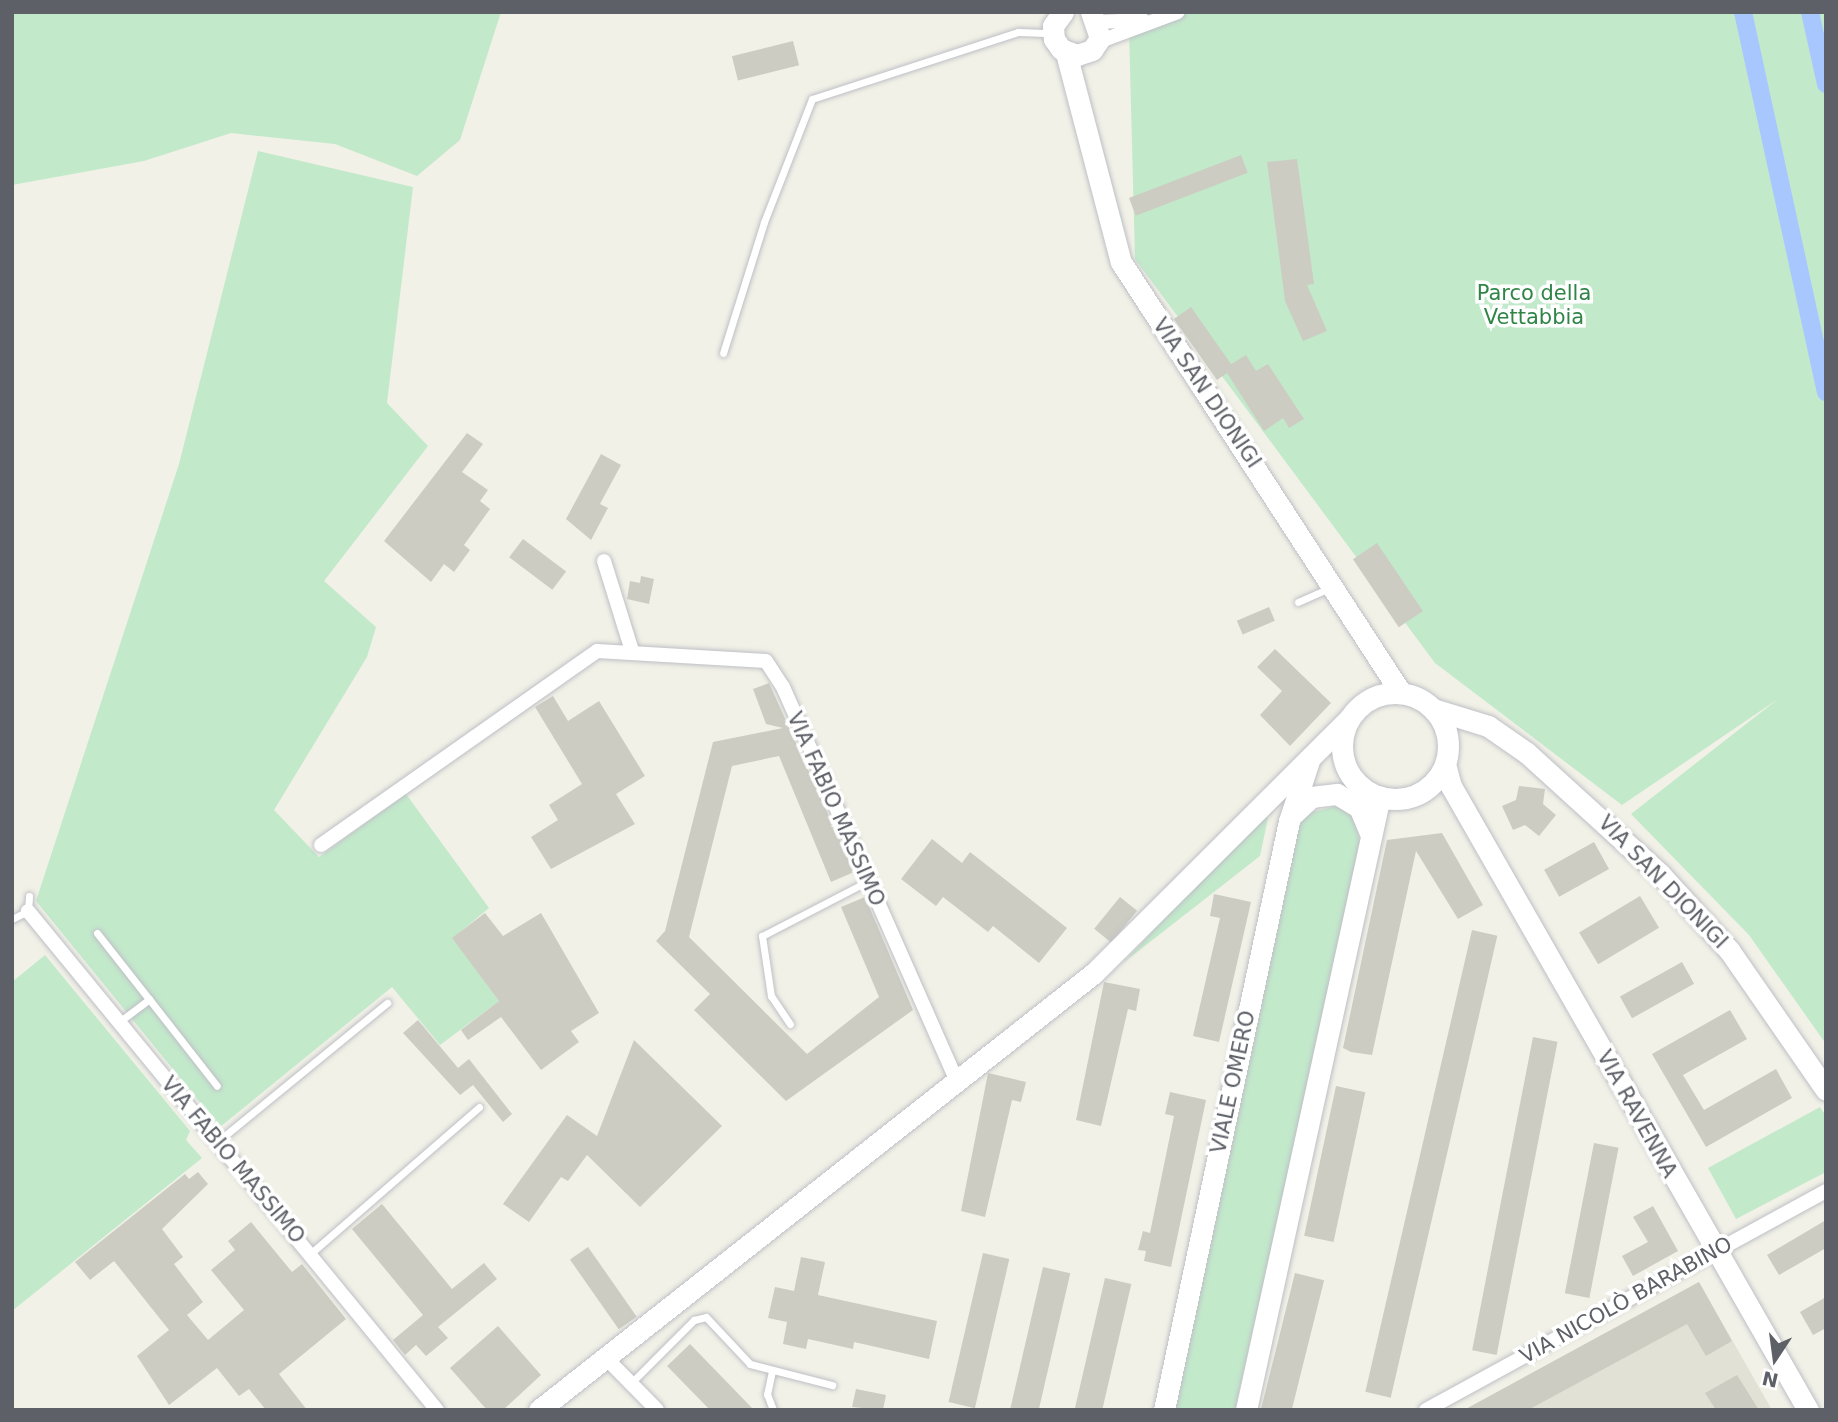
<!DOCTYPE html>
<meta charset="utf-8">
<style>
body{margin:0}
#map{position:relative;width:1838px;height:1422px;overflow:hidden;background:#f1f1e7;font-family:"DejaVu Sans",sans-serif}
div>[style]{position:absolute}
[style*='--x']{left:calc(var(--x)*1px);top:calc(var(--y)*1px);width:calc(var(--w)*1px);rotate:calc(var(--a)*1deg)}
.education>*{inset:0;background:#e1e1d5}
.green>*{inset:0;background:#c3e9cb}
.canal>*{height:18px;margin:-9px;padding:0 9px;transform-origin:9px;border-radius:9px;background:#a9c7ff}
.building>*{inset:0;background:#ccccc3;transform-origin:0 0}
.roads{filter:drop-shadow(0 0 2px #bebfc6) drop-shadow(0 0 2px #bebfc6)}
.lane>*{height:7px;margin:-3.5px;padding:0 3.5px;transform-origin:3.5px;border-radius:3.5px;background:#fff}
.street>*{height:14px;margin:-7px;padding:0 7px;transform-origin:7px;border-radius:7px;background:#fff}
.secondary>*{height:21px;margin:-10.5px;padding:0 10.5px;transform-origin:10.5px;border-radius:10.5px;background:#fff}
.secondary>.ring{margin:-10.5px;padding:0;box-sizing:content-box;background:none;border:21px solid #fff;border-radius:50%}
span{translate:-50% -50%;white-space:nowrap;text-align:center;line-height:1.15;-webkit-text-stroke:7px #fff;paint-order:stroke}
.park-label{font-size:21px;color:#308546}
.street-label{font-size:21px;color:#5e6068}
.frame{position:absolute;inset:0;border:14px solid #5e6068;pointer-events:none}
.north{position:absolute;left:1740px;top:1324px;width:70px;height:70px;-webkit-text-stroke:5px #fff;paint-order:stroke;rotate:193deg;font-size:19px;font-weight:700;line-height:28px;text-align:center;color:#5e6068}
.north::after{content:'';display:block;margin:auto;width:24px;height:32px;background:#5e6068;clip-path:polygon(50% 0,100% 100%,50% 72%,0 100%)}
</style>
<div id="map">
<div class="education">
<i style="clip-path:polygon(1699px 1282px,1772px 1410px,1464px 1410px)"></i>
</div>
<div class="green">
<i style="clip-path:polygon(12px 12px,501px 12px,460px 140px,417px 176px,335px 144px,231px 133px,144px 161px,12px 185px)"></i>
<i style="clip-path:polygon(1121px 12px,1826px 12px,1826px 1044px,1749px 935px,1631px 814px,1778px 699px,1622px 805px,1435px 663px,1135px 259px,1129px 30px)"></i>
<i style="clip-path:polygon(258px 151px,413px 187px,387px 403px,428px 446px,324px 581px,376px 627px,367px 657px,274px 810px,319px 857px,406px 794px,489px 908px,453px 938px,499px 1001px,440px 1045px,392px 987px,220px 1127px,36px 901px,179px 464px)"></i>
<i style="clip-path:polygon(1336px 806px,1354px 815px,1361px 847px,1235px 1410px,1169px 1410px,1293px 835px,1301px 815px)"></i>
<i style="clip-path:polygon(1261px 816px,1268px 818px,1260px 856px,1123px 963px)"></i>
<i style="clip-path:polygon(45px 955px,190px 1131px,186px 1140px,202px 1158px,12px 1311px,12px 982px)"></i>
<i style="clip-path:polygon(1820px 1107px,1826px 1116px,1826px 1172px,1736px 1219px,1708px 1168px)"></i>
</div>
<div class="canal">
<i style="--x:1743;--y:12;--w:389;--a:77.7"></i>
<i style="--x:1810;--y:12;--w:74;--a:77.5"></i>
</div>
<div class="building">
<i style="left:793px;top:41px;width:25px;height:63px;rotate:76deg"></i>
<i style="left:1241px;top:155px;width:19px;height:120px;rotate:69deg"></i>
<i style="clip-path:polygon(1297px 159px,1314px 284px,1307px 285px,1327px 331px,1303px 341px,1285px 301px,1267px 162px)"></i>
<i style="clip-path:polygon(1191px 307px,1231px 364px,1246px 355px,1256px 371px,1268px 364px,1304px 419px,1289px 428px,1283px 418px,1264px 431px,1227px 373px,1217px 380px,1174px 319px)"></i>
<i style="clip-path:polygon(467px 433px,483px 444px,462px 472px,488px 490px,480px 501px,490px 509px,464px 545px,470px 550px,454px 572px,444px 564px,431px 582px,384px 541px)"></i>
<i style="clip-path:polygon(601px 454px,621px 465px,600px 504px,608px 508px,591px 540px,566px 519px)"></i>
<i style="left:523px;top:539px;width:54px;height:23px;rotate:37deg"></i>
<i style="left:1377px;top:543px;width:82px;height:29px;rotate:56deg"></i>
<i style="clip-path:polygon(641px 576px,654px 579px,649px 604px,627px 599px,630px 581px,640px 583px)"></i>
<i style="left:1269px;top:607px;width:15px;height:35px;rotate:67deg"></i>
<i style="clip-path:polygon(1275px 649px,1331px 703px,1290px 746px,1260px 715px,1282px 691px,1257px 667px)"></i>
<i style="clip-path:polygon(769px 683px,854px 872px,831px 882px,779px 756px,732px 766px,689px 937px,807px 1054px,879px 997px,841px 907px,865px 897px,913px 1010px,786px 1101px,694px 1010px,710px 994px,656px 941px,665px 931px,713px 742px,783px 728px,766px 724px,753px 689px)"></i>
<i style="clip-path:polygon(553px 696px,568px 721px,599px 701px,645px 776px,616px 794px,635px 824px,551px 869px,531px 837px,558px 820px,549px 805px,582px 784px,535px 707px)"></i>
<i style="clip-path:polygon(1519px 786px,1545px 789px,1543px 804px,1556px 815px,1539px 836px,1525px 825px,1513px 830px,1502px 806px,1516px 800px)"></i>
<i style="clip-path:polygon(1442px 833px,1483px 905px,1458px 919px,1416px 851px,1372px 1055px,1351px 1052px,1343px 1048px,1387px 840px)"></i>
<i style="clip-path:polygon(932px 839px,962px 863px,970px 852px,1067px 928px,1039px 963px,993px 926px,988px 932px,943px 897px,936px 906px,901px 879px)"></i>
<i style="left:1594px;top:842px;width:31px;height:57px;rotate:61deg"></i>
<i style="clip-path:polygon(1214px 894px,1251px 902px,1219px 1042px,1193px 1036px,1220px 918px,1210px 916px)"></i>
<i style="left:1640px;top:896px;width:37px;height:71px;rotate:59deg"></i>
<i style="left:1120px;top:897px;width:22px;height:41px;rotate:39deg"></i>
<i style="clip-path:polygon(485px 913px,503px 936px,541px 913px,599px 1013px,571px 1031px,579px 1042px,541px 1070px,501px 1017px,468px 1040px,461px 1030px,499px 1001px,452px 938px)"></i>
<i style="left:1472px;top:930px;width:26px;height:474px;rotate:13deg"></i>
<i style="left:1682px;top:962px;width:25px;height:71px;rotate:61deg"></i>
<i style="clip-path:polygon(1104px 982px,1140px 989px,1136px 1011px,1128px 1009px,1101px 1126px,1076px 1120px)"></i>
<i style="clip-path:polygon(1730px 1010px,1747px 1039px,1683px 1075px,1704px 1110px,1776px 1069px,1792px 1098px,1706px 1147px,1652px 1054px)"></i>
<i style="clip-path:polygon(418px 1020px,458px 1068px,469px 1059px,512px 1114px,503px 1122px,473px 1085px,460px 1095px,403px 1033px)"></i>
<i style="left:1533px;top:1037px;width:25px;height:319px;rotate:11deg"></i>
<i style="clip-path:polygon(634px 1040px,722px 1126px,640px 1207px,587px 1155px,568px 1181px,561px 1177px,529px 1222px,503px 1204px,567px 1115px,597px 1136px)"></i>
<i style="clip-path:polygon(988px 1073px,1026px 1082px,1021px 1102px,1012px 1100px,985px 1217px,961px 1211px)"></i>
<i style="left:1336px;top:1086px;width:30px;height:153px;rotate:12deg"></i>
<i style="clip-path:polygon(1170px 1092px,1206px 1100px,1171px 1267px,1144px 1261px,1146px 1251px,1138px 1250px,1143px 1231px,1150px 1233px,1174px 1116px,1165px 1114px)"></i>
<i style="left:1594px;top:1143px;width:25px;height:153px;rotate:11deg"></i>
<i style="clip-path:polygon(198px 1172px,208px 1184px,162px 1229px,183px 1257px,174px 1264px,203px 1302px,187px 1315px,208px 1340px,244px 1310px,211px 1270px,235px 1250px,228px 1241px,251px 1222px,292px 1272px,302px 1264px,346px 1319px,279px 1374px,307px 1410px,266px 1410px,249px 1389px,239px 1396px,217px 1368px,169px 1405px,137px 1356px,169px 1330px,114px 1261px,90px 1280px,75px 1262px,185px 1174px,189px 1179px)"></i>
<i style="clip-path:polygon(382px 1204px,452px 1289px,484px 1263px,497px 1279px,438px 1327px,448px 1338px,426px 1356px,416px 1345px,405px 1355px,393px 1340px,423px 1315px,352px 1229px)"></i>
<i style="clip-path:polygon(1653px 1206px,1678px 1251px,1633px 1276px,1622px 1256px,1648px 1242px,1633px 1217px)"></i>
<i style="clip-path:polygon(1826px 1220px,1826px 1248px,1779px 1275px,1767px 1255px)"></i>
<i style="left:588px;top:1247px;width:85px;height:22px;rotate:55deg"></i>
<i style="left:983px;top:1253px;width:27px;height:153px;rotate:13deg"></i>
<i style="clip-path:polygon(801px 1257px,825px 1262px,818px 1295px,937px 1321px,929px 1359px,854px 1342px,853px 1349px,808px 1339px,806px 1349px,783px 1344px,787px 1322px,768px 1318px,775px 1287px,794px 1291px)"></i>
<i style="left:1043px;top:1267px;width:28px;height:147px;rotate:13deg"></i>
<i style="left:1295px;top:1273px;width:30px;height:140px;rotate:14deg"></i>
<i style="left:1105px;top:1278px;width:27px;height:136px;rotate:13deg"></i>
<i style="clip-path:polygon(1699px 1282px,1732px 1341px,1706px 1356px,1687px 1324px,1528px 1410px,1464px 1410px)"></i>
<i style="clip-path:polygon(1826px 1297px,1826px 1328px,1813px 1335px,1800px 1312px)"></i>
<i style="clip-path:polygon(498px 1326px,541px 1375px,503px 1410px,487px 1410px,450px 1368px)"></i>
<i style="clip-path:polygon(690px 1344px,754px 1410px,710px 1410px,667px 1366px)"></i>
<i style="clip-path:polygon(1737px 1375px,1759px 1410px,1716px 1410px,1705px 1393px)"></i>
<i style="clip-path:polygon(856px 1389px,886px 1395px,883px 1410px,852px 1407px)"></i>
</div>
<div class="roads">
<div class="lane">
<i style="--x:723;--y:353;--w:137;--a:-72.6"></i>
<i style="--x:764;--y:222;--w:132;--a:-68.7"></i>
<i style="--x:812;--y:99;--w:217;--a:-18"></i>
<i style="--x:1018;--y:32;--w:34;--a:2"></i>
<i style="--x:1298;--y:602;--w:35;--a:-24"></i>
<i style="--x:28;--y:911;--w:15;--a:-86"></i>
<i style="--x:12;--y:919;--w:18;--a:-27"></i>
<i style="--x:97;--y:933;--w:84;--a:51.8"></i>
<i style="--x:119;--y:1022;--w:38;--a:-37"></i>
<i style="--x:149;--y:999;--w:110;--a:52"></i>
<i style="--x:790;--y:1024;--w:34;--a:-124"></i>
<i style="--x:771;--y:996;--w:61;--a:-98.5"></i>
<i style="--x:762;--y:936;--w:119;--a:-27.4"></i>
<i style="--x:217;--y:1142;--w:220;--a:-39.3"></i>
<i style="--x:310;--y:1254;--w:224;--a:-41"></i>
<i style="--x:772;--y:1371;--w:24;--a:102"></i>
<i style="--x:767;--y:1394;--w:17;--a:69"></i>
<i style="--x:631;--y:1383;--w:89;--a:-45"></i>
<i style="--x:694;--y:1320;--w:12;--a:-14"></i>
<i style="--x:706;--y:1317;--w:64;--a:46.9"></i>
<i style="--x:750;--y:1364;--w:85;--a:14.4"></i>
</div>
<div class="street">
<i style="--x:1098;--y:22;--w:45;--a:-2.5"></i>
<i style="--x:1098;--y:42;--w:85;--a:-20.6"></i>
<i style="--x:604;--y:561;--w:94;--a:72.7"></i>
<i style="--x:321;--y:845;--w:337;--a:-35.1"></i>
<i style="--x:597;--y:651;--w:169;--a:3.4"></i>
<i style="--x:766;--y:661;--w:31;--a:57"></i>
<i style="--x:783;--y:687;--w:432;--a:66.2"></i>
<i style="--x:28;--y:911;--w:645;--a:50.66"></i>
<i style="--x:605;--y:1357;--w:74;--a:45.5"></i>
<i style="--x:1426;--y:1410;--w:456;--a:-28.7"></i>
</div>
<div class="secondary">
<i style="--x:1063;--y:12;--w:17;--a:126"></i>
<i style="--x:1053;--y:26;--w:13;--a:86"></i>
<i style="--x:1054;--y:39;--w:12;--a:55"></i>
<i style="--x:1061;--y:49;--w:17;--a:21"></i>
<i style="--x:1077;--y:55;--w:16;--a:-18"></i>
<i style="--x:1092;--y:50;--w:14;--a:-56"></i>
<i style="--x:1100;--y:38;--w:28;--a:-109"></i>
<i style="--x:1066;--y:53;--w:216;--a:75.3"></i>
<i style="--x:1121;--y:262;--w:514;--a:56.99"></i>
<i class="ring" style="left:1342px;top:693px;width:85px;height:85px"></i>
<i style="--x:1433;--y:709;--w:58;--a:17.2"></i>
<i style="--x:1488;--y:726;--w:47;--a:34.7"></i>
<i style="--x:1527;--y:753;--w:180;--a:42.3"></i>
<i style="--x:1660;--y:874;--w:103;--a:47.8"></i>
<i style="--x:1729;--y:950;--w:170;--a:55.3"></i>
<i style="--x:1445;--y:764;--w:23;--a:75"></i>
<i style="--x:1451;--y:786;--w:719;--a:60.23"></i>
<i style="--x:1293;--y:814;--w:25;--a:-43"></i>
<i style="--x:1311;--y:797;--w:26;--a:-7"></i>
<i style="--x:1337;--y:794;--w:26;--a:31"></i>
<i style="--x:1359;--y:807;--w:30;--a:67"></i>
<i style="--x:539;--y:1410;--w:706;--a:-38.22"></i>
<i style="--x:1094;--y:973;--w:361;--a:-44.9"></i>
<i style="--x:1164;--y:1410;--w:602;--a:-78.02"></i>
<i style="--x:1289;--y:821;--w:63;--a:-71.6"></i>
<i style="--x:1246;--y:1410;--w:628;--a:-77.69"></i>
</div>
</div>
<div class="park-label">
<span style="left:1534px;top:305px">Parco della<br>Vettabbia</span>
</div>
<div class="street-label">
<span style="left:1207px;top:393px;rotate:56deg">VIA SAN DIONIGI</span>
<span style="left:836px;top:809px;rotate:66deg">VIA FABIO MASSIMO</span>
<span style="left:1663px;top:882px;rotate:46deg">VIA SAN DIONIGI</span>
<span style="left:1233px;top:1082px;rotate:-78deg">VIALE OMERO</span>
<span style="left:1637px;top:1114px;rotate:61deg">VIA RAVENNA</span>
<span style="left:233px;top:1160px;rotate:50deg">VIA FABIO MASSIMO</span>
<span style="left:1626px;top:1300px;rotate:-29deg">VIA NICOLÒ BARABINO</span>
</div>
<div class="frame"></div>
<div class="north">N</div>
</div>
